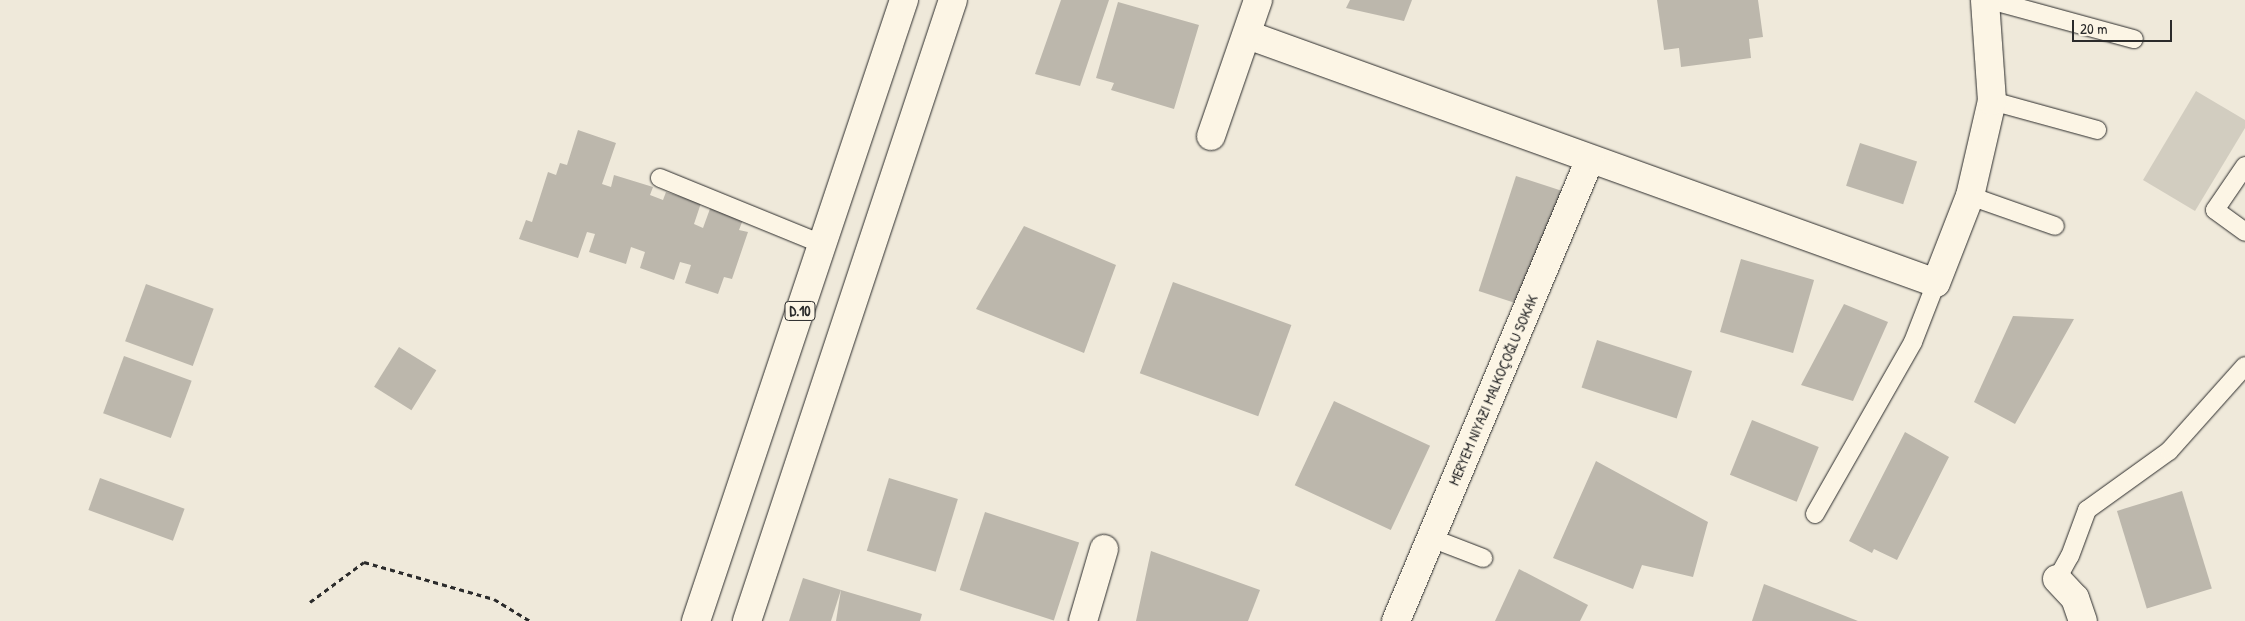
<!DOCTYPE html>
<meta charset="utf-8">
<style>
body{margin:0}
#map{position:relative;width:2245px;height:621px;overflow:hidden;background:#efe9da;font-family:"Patrick Hand",sans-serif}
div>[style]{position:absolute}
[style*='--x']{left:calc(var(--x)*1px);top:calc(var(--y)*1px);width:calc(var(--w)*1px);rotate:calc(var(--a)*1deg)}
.green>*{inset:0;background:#d2cdc0}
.building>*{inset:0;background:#bcb7ac;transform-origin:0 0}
.path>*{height:3px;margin-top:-1.5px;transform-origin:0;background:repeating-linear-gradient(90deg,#2b2b2b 0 5px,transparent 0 9px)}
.roads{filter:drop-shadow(0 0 1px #2b2b2b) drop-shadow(0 0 1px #2b2b2b)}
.service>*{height:18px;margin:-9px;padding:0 9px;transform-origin:9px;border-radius:9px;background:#fcf5e5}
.minor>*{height:28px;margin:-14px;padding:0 14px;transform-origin:14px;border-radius:14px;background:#fcf5e5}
.primary>*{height:28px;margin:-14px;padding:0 14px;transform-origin:14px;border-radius:14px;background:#fcf5e5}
span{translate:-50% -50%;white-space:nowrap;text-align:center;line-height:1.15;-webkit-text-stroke:4.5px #fcf5e5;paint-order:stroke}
.shield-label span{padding:1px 4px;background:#fcf5e5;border:1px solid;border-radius:4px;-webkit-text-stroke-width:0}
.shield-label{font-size:14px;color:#2b2b2b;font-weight:700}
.street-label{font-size:15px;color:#2b2b2b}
.scale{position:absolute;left:2072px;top:20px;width:100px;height:22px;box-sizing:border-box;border:2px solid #2b2b2b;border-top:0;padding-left:6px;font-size:15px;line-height:18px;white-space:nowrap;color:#2b2b2b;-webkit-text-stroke:4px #fcf5e5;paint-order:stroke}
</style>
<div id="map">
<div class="green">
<i style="clip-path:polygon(2196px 91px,2245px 120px,2245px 128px,2195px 211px,2143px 180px)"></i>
</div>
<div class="building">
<i style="clip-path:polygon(1061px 0,1109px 0,1080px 86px,1035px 74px)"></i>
<i style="clip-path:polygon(1350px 0,1412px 0,1404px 21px,1346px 8px)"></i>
<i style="clip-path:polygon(1657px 0,1758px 0,1763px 37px,1749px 39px,1751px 58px,1681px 67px,1679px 48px,1664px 50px)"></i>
<i style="clip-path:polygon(1118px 2px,1199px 25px,1174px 109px,1111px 90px,1114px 83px,1096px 78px)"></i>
<i style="clip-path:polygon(578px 130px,616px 143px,602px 184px,611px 187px,614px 175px,653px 187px,650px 195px,663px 200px,666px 192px,701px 203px,694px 224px,703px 228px,711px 206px,744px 217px,739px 230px,748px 232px,732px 279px,724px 277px,718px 294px,685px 283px,691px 265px,680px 262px,674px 280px,640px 268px,645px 252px,631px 247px,626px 264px,589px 252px,595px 234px,587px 232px,578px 258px,519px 239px,526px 220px,532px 222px,548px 172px,556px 175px,560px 163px,567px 165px)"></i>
<i style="left:1860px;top:143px;width:60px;height:45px;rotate:18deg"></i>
<i style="left:1516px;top:176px;width:48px;height:121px;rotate:18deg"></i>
<i style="clip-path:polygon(1024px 226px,1116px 265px,1084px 353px,976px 309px)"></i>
<i style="left:1741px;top:259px;width:76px;height:76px;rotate:16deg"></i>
<i style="left:1173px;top:282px;width:126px;height:97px;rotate:20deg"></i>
<i style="left:146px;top:284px;width:72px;height:61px;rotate:20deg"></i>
<i style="clip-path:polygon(1844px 304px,1888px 322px,1853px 401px,1801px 385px)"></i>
<i style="clip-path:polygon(2013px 316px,2074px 319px,2015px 424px,1974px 402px)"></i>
<i style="left:1597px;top:340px;width:100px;height:50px;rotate:18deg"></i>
<i style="left:399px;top:347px;width:44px;height:47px;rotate:32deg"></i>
<i style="left:124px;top:356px;width:72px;height:61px;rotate:20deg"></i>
<i style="left:1334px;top:401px;width:106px;height:93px;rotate:25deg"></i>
<i style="left:1752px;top:420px;width:72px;height:59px;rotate:22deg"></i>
<i style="clip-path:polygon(1905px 432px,1949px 457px,1897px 560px,1874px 549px,1872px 553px,1849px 541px)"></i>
<i style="clip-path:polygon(1596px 461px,1708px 522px,1693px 577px,1642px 565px,1633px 589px,1553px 558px)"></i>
<i style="left:100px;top:478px;width:90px;height:34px;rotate:20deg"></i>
<i style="left:889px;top:478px;width:72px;height:76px;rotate:17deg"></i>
<i style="left:2182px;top:491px;width:102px;height:68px;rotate:73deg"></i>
<i style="left:985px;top:512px;width:99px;height:82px;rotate:18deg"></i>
<i style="clip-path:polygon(1151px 551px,1260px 590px,1248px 621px,1136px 621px)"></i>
<i style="clip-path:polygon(1519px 569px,1588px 605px,1580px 621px,1495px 621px)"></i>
<i style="clip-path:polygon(803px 578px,841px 590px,831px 621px,789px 621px)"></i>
<i style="clip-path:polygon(1764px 584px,1858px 621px,1752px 621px)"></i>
<i style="clip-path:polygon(841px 590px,922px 614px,920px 621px,836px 621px)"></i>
</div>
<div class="path">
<i style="--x:310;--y:602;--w:67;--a:-36.5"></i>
<i style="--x:364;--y:562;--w:135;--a:15.9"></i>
<i style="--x:494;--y:599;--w:42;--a:31.4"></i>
</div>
<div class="roads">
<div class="service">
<i style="--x:1990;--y:0;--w:149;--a:15.2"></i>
<i style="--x:1992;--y:101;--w:109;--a:15.4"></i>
<i style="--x:2245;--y:166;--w:53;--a:124.3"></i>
<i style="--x:2215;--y:210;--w:37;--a:36"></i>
<i style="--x:660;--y:178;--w:175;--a:22.2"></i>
<i style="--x:1970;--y:196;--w:90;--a:19.4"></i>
<i style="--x:1815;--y:514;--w:198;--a:-60.3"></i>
<i style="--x:1913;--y:342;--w:63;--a:-68.7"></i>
<i style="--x:1431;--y:538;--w:56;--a:21"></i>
<i style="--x:2057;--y:579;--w:26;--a:-61"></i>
<i style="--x:2070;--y:556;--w:49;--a:-69.7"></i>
<i style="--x:2087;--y:510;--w:101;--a:-35.7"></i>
<i style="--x:2169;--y:451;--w:114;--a:-48.2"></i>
</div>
<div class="minor">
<i style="--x:1248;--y:35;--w:731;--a:19.82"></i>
<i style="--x:1936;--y:283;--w:93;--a:-68.7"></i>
<i style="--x:1970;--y:196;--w:98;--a:-77"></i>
<i style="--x:1992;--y:101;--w:101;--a:-94"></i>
<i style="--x:1211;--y:136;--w:144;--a:-70.9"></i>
<i style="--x:2057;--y:579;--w:26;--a:47"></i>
<i style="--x:2075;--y:598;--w:24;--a:71"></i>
<i style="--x:1083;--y:621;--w:75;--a:-73.7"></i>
<i style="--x:1396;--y:621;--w:501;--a:-67.22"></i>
</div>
<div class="primary">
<i style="--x:696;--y:621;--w:655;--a:-71.48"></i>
<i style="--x:747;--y:621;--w:654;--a:-71.65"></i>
</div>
</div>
<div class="shield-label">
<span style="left:800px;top:311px">D.10</span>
</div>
<div class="street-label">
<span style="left:1493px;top:390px;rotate:-67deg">MERYEM NIYAZI MALKOÇOĞLU SOKAK</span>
</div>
<div class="scale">20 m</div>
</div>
